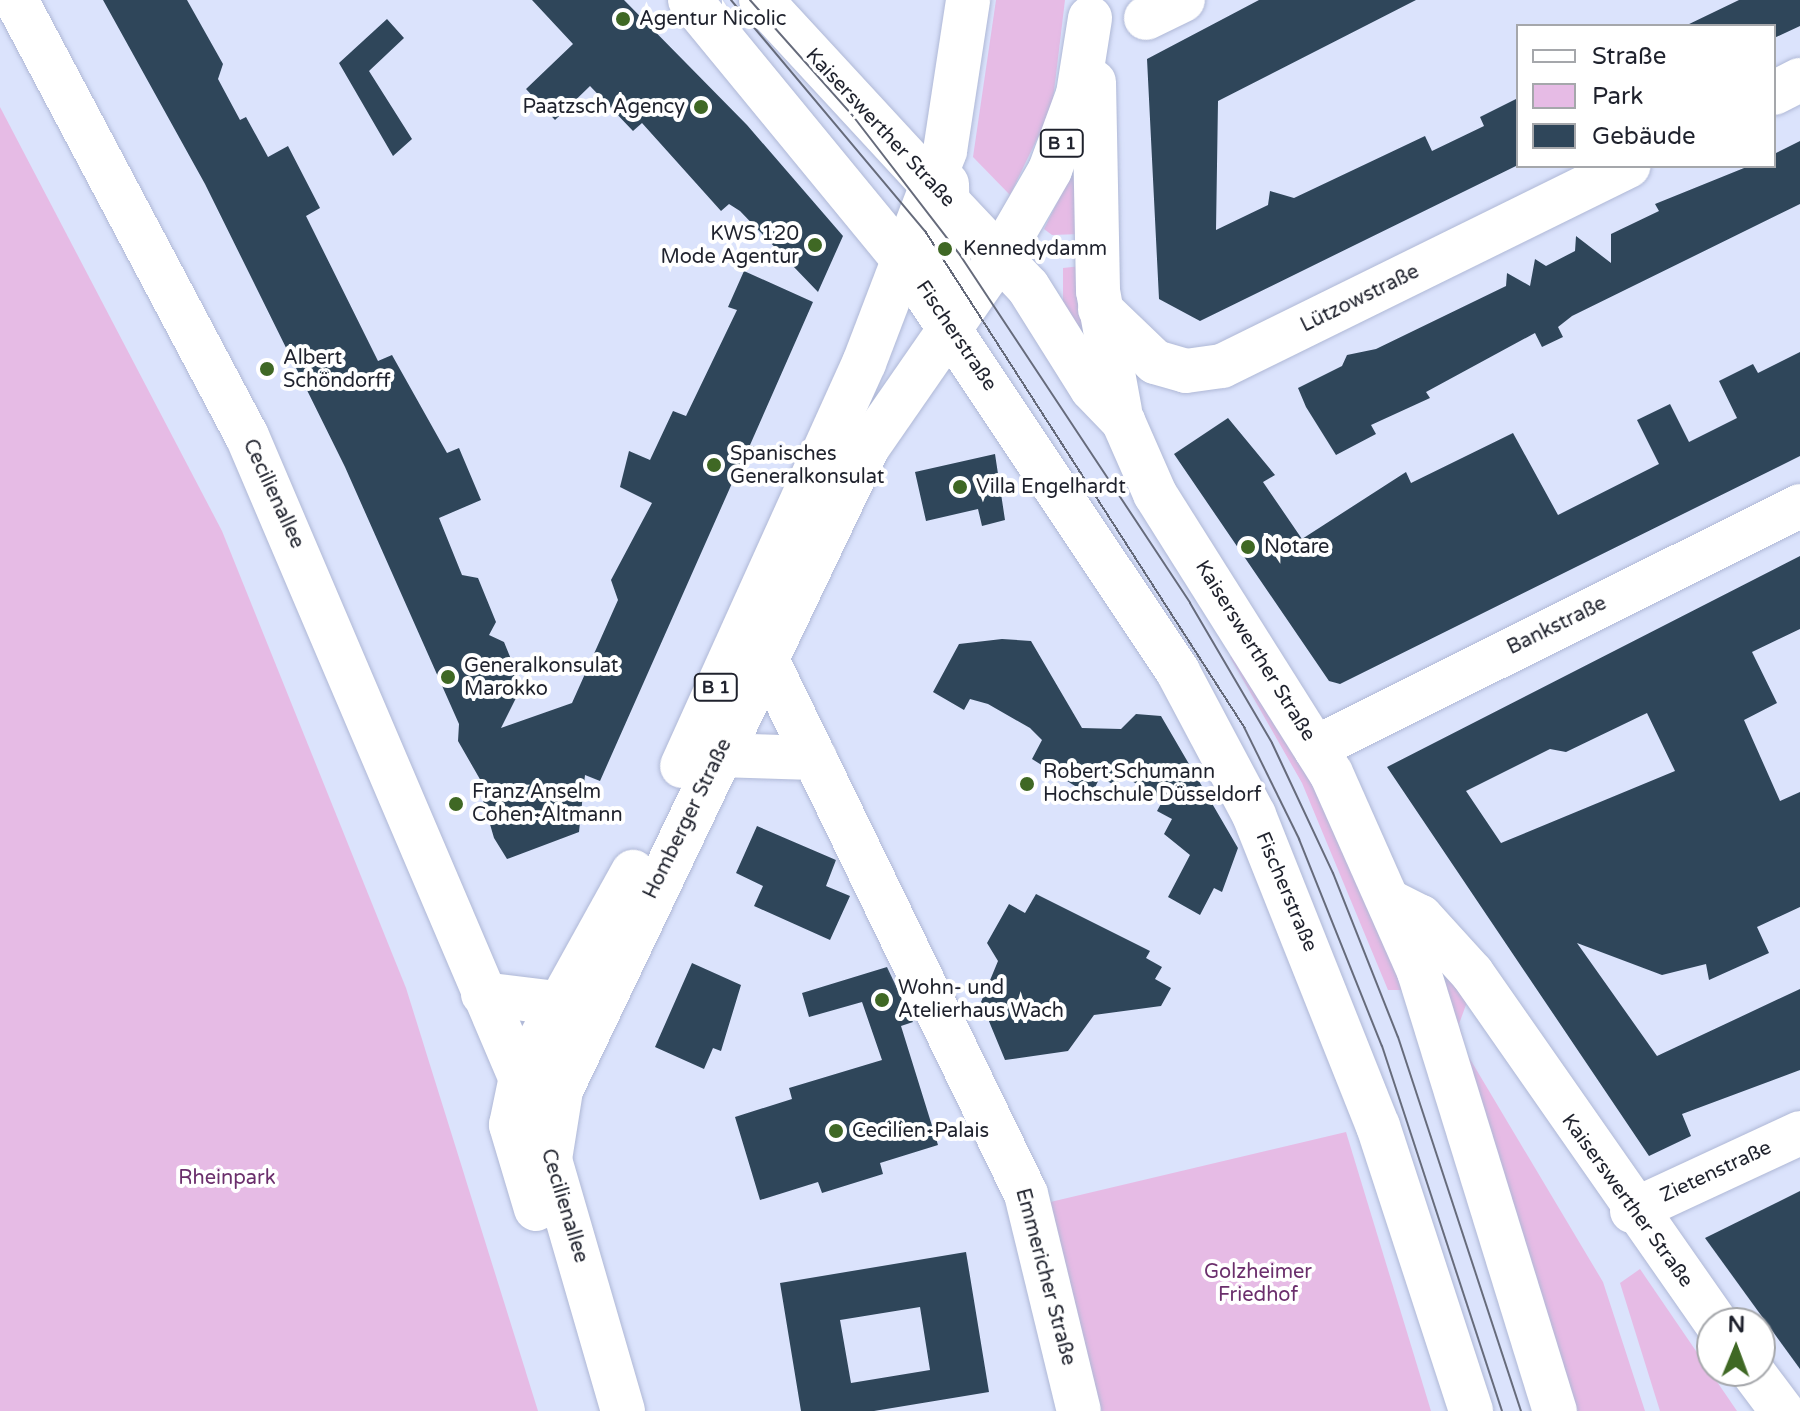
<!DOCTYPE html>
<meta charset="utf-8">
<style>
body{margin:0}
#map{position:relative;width:1800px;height:1411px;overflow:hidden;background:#dbe3fc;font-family:"Varela Round",sans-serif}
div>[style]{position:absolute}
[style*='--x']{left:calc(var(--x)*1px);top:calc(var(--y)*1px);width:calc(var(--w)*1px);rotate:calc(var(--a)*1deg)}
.green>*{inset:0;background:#e6bbe5}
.building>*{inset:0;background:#2f465a}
.roads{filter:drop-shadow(0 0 2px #afb8d6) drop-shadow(0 0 2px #afb8d6)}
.minor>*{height:44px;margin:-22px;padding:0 22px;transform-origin:22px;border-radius:22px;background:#fff}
.major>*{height:44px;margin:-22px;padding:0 22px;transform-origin:22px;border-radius:22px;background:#fff}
.tram>*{height:2px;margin:-1px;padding:0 1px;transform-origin:1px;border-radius:1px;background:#666b7b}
.dots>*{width:22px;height:22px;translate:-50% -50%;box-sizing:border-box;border:4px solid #fff;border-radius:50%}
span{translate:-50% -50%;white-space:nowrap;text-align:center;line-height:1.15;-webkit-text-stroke:8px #fff;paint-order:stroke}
.shield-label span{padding:2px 6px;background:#fff;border:2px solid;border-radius:6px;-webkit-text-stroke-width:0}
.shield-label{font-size:18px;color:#1f222d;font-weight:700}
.poi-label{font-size:20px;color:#1f222d}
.left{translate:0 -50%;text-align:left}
.right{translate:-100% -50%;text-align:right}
.street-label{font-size:20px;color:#1f222d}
.park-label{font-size:20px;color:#6b2f6c}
.legend{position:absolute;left:1516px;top:24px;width:260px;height:144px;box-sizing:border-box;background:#fff;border:2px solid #a5a7ab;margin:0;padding:10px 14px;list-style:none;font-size:24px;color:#1f222d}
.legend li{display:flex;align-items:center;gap:16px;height:40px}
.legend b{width:40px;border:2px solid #a5a7ab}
.north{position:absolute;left:1696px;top:1307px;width:80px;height:80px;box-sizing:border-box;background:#fff;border:2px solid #a5a7ab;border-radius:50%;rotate:1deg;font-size:22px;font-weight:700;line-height:32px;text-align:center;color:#1f222d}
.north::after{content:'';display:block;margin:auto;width:28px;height:36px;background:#3f6824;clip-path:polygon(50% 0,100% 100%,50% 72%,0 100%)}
</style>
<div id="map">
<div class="green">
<i style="clip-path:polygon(996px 0,1065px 0,1052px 108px,1010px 195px,973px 157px)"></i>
<i style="clip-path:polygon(0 107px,222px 531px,406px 988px,538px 1411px,0 1411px)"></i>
<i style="clip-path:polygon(1072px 173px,1080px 174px,1080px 234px,1052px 235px,1044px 229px)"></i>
<i style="clip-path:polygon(1081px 266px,1089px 340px,1063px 312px,1063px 268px)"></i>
<i style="clip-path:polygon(1238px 652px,1290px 734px,1405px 982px,1401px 990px,1388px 990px,1302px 783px,1230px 657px)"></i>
<i style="clip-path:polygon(1425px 939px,1467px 1002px,1459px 1024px,1467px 1054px,1603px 1282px,1645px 1411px,1573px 1411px)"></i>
<i style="clip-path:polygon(1346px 1132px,1431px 1411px,1090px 1411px,1042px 1204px)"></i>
<i style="clip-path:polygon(1640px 1269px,1737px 1411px,1660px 1411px,1620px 1283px)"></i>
</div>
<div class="building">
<i style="clip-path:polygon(103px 0,187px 0,223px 64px,218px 79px,240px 120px,246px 117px,268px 157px,288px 146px,320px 208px,306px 216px,378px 361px,392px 355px,447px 453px,459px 448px,481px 500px,439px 518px,462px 575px,478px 578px,496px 622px,489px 635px,504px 642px,522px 686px,501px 728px,572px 703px,618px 600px,611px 580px,652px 503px,620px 487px,629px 451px,650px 460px,673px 411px,686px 416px,737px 310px,728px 307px,744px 271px,813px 302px,750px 445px,780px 458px,741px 463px,600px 781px,585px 775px,579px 832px,507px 859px,494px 838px,480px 790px,485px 788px,458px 741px,459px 724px,345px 467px,205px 184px)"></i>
<i style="clip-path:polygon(532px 0,624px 0,747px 125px,843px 236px,818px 292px,740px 211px,729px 204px,721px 211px,642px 123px,633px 131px,590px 86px,555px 120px,526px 89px,573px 44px)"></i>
<i style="clip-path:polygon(1259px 0,1416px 0,1218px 101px,1216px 230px,1268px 205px,1270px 191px,1294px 198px,1425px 136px,1432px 151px,1484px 126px,1480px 117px,1518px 98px,1518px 165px,1200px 321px,1159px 299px,1147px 59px)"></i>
<i style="clip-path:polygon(1739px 0,1800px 0,1800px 26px,1774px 38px,1774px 26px,1685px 26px)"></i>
<i style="clip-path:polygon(387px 19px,404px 38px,369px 71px,412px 139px,393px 156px,339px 63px)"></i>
<i style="clip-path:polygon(1800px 141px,1800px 204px,1572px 316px,1558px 327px,1563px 337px,1542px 347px,1535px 333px,1426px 392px,1430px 398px,1371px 425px,1376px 434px,1336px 455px,1306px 407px,1298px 388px,1342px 366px,1347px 355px,1376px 349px,1506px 286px,1507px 273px,1530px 286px,1535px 259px,1546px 266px,1575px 251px,1576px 236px,1611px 263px,1611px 234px,1659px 211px,1655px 204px,1749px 166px,1774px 166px,1774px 154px)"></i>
<i style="clip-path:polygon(1800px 352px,1800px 456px,1340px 684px,1329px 681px,1174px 454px,1228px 418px,1275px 475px,1263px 482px,1302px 539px,1406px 472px,1411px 483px,1513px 433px,1558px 515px,1659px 464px,1637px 420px,1670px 404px,1689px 442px,1737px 418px,1719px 381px,1753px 364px,1758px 373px)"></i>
<i style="clip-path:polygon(995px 454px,1005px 520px,982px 526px,978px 509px,926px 521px,915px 472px)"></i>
<i style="clip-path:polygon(evenodd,1800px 556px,1800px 629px,1752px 652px,1777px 703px,1744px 720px,1780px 801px,1800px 792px,1800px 907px,1757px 927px,1769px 953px,1709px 980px,1706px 964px,1662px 975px,1577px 943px,1657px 1056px,1800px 989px,1800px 1070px,1682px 1114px,1691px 1136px,1649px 1156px,1387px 767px,1800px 556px,1647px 713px,1675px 771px,1501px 843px,1466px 791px,1550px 749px,1566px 752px,1647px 713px)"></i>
<i style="clip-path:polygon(1002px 639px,1031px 641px,1082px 728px,1121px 729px,1136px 714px,1161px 716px,1238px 848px,1222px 892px,1214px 888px,1200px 915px,1168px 897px,1190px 855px,1164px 834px,1172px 819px,1157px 811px,1163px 800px,1122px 775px,1116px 786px,1100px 777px,1091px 796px,1032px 759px,1042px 740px,1030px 728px,988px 704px,970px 699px,964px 710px,933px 692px,959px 644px)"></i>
<i style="clip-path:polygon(757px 826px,836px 860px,826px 886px,850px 896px,830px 940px,754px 906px,763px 886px,736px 873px)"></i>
<i style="clip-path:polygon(1036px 894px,1150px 951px,1146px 958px,1162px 967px,1155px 979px,1171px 988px,1161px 1006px,1094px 1015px,1068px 1051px,1005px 1060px,981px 1002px,998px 961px,987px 943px,1009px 904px,1025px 913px)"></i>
<i style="clip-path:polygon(692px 963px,741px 985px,721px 1051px,713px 1048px,704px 1069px,655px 1047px)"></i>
<i style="clip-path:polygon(887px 967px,913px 1022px,901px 1026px,938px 1145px,880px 1163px,883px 1174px,822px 1193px,818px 1182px,760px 1200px,735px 1117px,792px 1099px,789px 1088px,882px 1060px,862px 1002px,809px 1017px,802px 993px)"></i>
<i style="clip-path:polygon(1800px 1191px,1800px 1369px,1705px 1238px)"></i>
<i style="clip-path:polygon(evenodd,966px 1252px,989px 1392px,874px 1411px,801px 1411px,780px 1283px,966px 1252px,920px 1307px,930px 1370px,851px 1383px,840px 1320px,920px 1307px)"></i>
</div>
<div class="roads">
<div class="minor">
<i style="--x:16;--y:0;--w:493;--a:62.1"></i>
<i style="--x:247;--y:436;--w:727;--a:66.93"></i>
<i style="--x:690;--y:0;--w:334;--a:50.6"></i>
<i style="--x:761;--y:0;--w:248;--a:47.3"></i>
<i style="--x:1146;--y:18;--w:41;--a:-25.9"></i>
<i style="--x:1774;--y:93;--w:29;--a:-27"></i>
<i style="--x:1100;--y:309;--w:76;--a:43.9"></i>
<i style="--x:1155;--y:362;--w:32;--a:16"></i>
<i style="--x:1186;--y:371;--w:36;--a:-8"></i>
<i style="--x:1222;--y:366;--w:453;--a:-26.2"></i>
<i style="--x:768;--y:662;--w:591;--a:64.13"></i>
<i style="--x:1026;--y:1194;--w:223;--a:76.3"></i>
<i style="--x:1315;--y:748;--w:542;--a:-26.52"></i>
<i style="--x:717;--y:755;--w:98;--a:1.8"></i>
<i style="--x:1391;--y:902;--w:34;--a:27"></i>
<i style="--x:1421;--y:917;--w:76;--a:47.7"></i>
<i style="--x:1472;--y:973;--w:427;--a:55.1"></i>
<i style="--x:483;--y:994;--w:74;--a:7"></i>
<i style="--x:1632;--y:1211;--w:185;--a:-24.9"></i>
<i style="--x:1752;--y:1371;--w:50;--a:53.1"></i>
</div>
<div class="major">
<i style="--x:1094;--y:82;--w:209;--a:88.9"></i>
<i style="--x:1098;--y:291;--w:122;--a:79.6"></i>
<i style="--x:929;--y:182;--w:144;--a:46.7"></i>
<i style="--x:1028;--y:287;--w:120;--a:57.9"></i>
<i style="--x:1092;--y:389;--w:45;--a:45.9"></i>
<i style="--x:1123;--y:421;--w:80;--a:66.3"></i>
<i style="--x:1155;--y:494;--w:330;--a:57.8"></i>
<i style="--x:1331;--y:773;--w:218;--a:66.1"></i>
<i style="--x:1419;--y:972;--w:460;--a:72.8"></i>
<i style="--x:947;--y:184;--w:139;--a:88.8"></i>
<i style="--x:902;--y:258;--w:498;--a:56.3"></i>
<i style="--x:1178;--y:672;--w:162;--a:62"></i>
<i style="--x:1254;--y:815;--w:335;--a:68.3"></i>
<i style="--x:1378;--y:1126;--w:300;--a:71.9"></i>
<i style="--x:682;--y:766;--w:442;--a:-65.7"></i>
<i style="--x:864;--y:363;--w:227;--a:-69.1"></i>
<i style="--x:945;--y:151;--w:153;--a:-81.3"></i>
<i style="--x:536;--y:1209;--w:88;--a:-106.6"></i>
<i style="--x:511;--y:1125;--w:54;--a:-78.3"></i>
<i style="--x:522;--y:1072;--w:229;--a:-61"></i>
<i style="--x:623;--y:1411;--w:262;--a:-106.2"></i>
<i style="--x:550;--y:1159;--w:70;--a:-80.9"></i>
<i style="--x:561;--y:1090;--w:713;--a:-64.48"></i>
<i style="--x:868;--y:447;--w:234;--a:-55.3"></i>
<i style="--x:1001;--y:255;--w:98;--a:-60"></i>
<i style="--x:1050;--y:170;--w:81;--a:-69.8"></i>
<i style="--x:1078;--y:94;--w:77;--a:-81"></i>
</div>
</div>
<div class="tram">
<i style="--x:731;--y:0;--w:302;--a:50"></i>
<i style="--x:925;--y:231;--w:590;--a:57.25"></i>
<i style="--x:1244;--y:727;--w:125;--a:63.8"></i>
<i style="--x:1299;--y:839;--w:223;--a:68.2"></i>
<i style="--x:1382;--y:1046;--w:384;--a:71.8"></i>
<i style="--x:750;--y:0;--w:155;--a:48.4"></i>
<i style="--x:853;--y:116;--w:175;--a:52.4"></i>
<i style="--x:960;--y:255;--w:417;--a:56.5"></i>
<i style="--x:1190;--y:603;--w:162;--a:59.6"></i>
<i style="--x:1272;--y:743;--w:144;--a:64.9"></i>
<i style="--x:1333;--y:873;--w:176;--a:68.4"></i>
<i style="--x:1398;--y:1037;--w:394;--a:71.8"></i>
</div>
<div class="dots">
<i style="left:623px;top:19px;background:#3f6824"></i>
<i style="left:701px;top:107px;background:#3f6824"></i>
<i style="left:815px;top:245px;background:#3f6824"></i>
<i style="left:945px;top:249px;background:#3f6824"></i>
<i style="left:267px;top:369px;background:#3f6824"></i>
<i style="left:714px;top:465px;background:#3f6824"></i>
<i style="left:960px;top:487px;background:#3f6824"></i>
<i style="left:1248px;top:547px;background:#3f6824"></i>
<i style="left:448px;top:677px;background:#3f6824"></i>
<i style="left:1027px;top:784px;background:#3f6824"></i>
<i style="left:456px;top:804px;background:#3f6824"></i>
<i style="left:882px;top:1000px;background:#3f6824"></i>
<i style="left:836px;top:1131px;background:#3f6824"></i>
</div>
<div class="shield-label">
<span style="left:1062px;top:143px">B 1</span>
<span style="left:716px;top:687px">B 1</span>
</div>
<div class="poi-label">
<span class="left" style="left:639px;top:19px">Agentur Nicolic</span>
<span class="right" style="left:685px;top:107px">Paatzsch Agency</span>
<span class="right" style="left:799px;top:246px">KWS 120<br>Mode Agentur</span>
<span class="left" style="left:963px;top:249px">Kennedydamm</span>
<span class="left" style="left:283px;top:370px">Albert<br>Schöndorff</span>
<span class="left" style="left:730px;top:466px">Spanisches<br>Generalkonsulat</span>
<span class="left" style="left:976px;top:487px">Villa Engelhardt</span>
<span class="left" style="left:1264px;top:547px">Notare</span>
<span class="left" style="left:464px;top:678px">Generalkonsulat<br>Marokko</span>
<span class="left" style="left:1043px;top:784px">Robert Schumann<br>Hochschule Düsseldorf</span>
<span class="left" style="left:472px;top:804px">Franz Anselm<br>Cohen-Altmann</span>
<span class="left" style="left:898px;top:1000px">Wohn- und<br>Atelierhaus Wach</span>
<span class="left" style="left:852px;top:1131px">Cecilien-Palais</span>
</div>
<div class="street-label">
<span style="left:880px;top:128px;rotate:47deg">Kaiserswerther Straße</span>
<span style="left:1360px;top:299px;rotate:-26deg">Lützowstraße</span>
<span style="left:956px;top:336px;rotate:56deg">Fischerstraße</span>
<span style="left:273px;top:494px;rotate:65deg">Cecilienallee</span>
<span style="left:1557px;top:626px;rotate:-26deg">Bankstraße</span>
<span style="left:1255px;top:651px;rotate:58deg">Kaiserswerther Straße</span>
<span style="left:688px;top:819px;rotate:-64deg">Homberger Straße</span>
<span style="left:1286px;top:892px;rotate:67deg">Fischerstraße</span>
<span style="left:1716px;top:1172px;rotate:-25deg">Zietenstraße</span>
<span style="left:1627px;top:1201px;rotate:54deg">Kaiserswerther Straße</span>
<span style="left:564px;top:1206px;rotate:73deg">Cecilienallee</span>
<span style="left:1045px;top:1277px;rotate:75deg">Emmericher Straße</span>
</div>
<div class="park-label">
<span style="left:227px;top:1178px">Rheinpark</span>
<span style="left:1258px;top:1284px">Golzheimer<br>Friedhof</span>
</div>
<ul class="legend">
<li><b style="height:10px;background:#fff"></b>Straße</li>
<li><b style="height:22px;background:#e6bbe5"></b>Park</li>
<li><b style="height:22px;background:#2f465a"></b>Gebäude</li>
</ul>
<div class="north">N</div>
</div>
